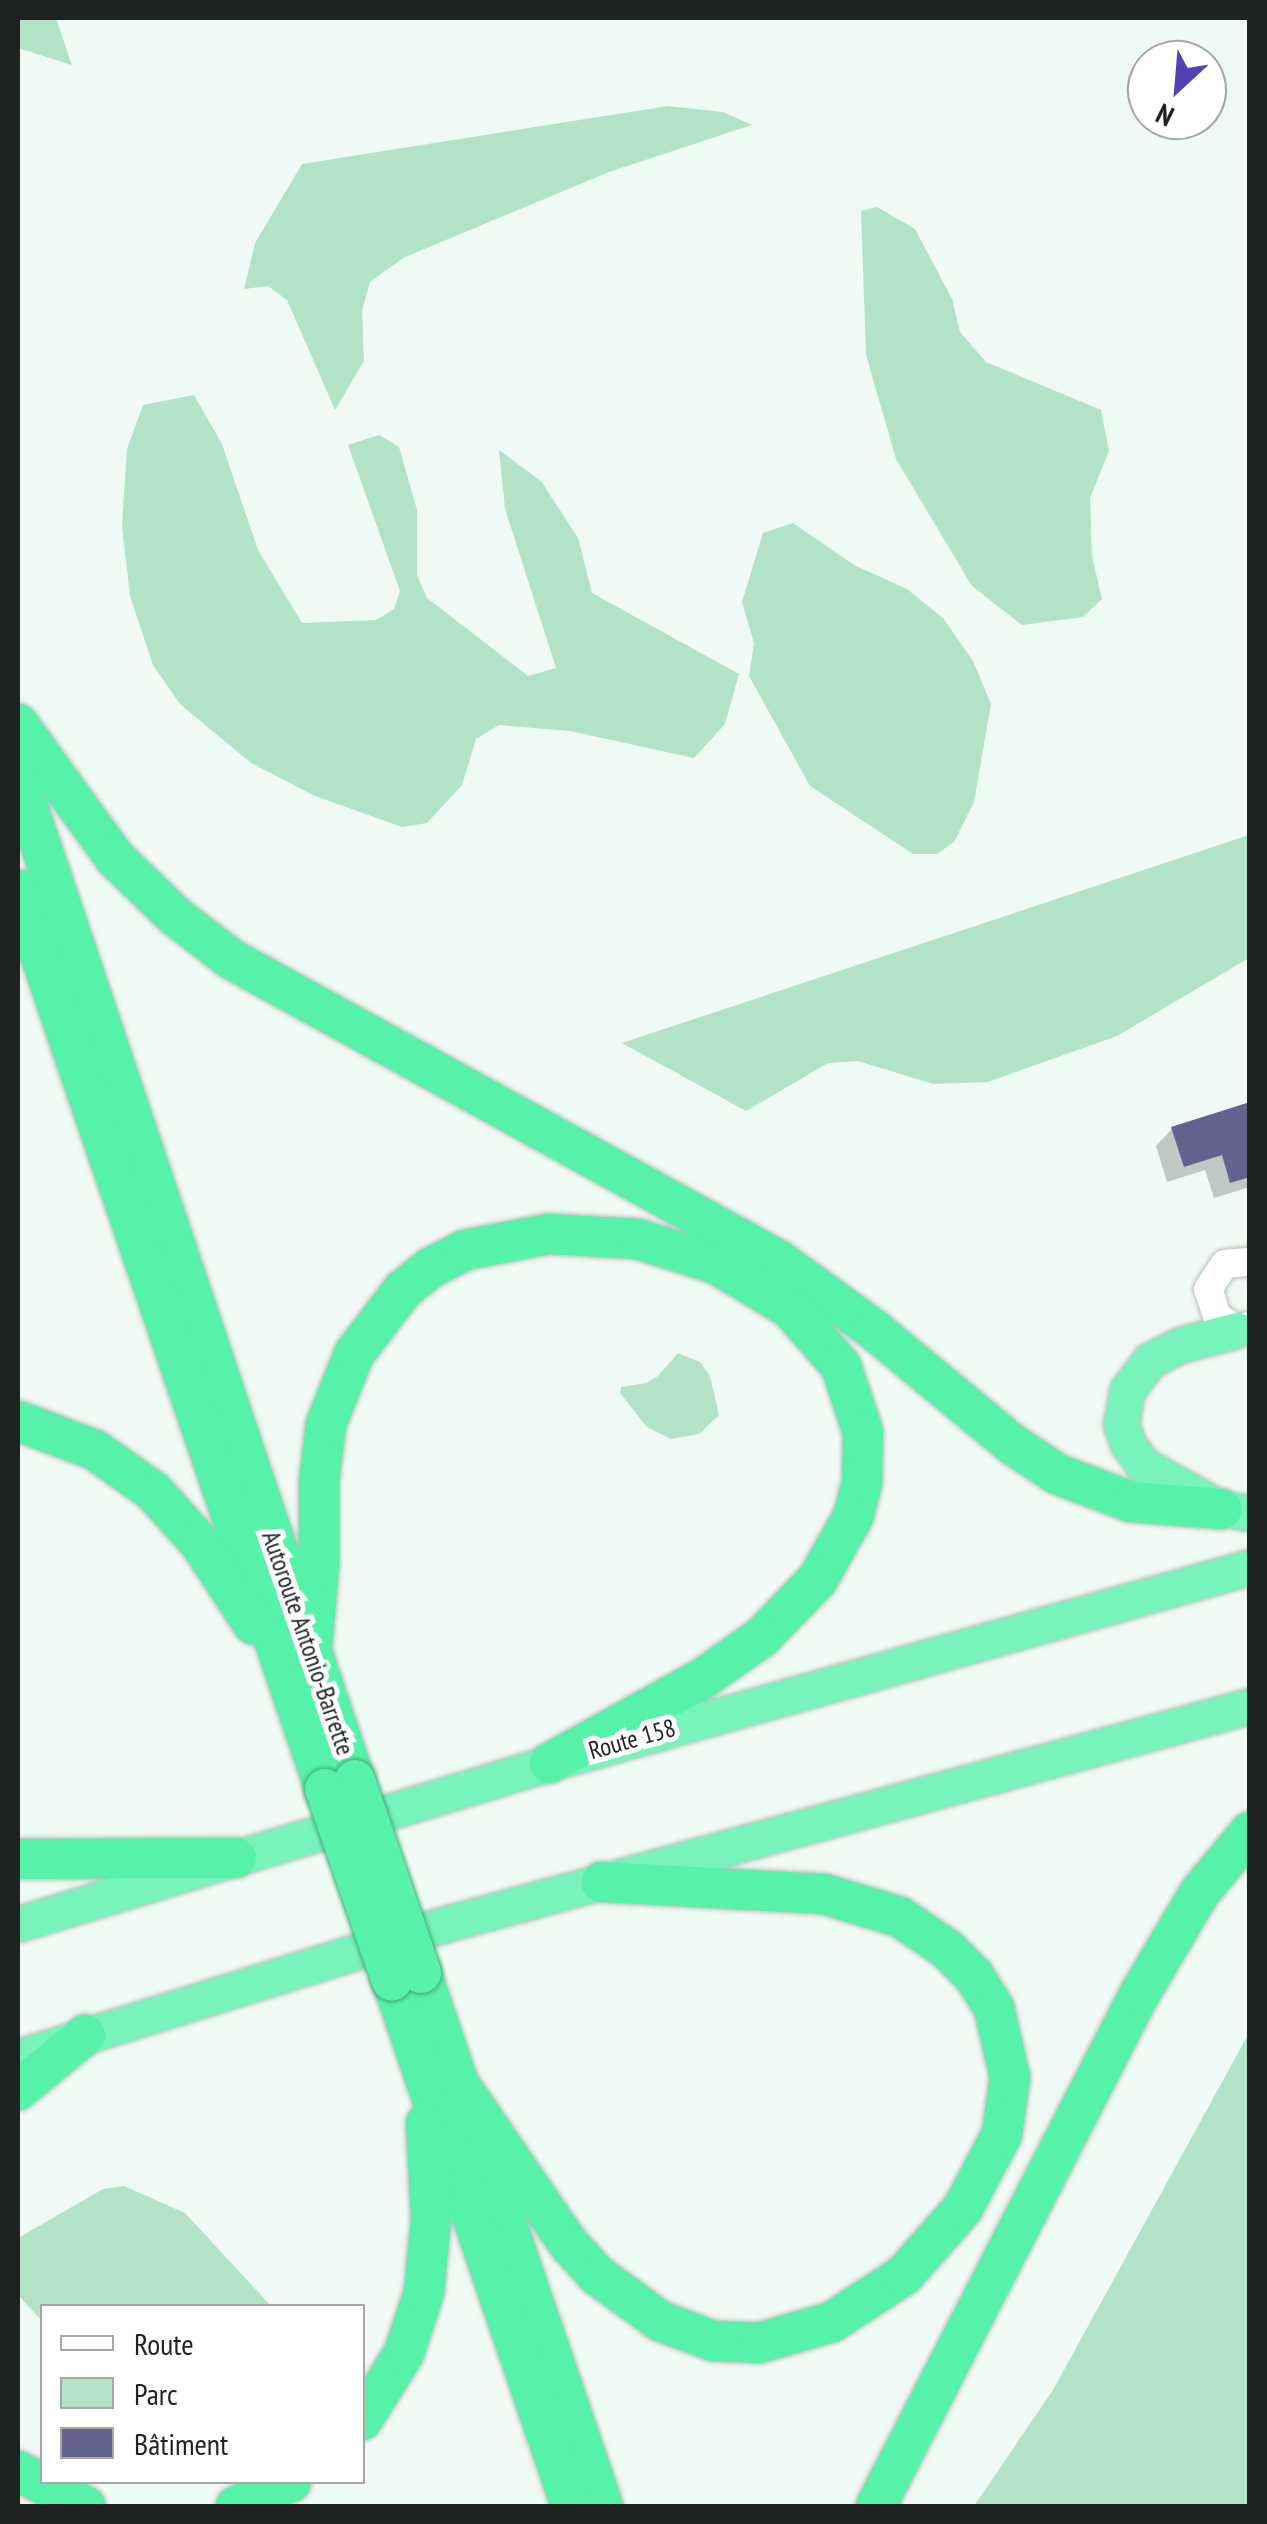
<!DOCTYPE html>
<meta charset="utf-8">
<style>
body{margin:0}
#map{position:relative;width:1267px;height:2524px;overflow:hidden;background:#f0faf4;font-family:"PT Sans Narrow",sans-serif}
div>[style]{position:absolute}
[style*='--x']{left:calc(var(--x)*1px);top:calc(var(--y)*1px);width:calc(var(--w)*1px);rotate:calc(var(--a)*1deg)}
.green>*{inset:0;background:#b2e3c6}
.shadow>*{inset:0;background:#0003}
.building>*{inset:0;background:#64628f}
.roads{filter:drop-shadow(0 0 2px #b7c1bb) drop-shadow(0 0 2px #b7c1bb)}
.tertiary>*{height:28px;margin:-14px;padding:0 14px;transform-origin:14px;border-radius:14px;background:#fff}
.trunk>*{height:35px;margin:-17.5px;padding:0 17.5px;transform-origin:17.5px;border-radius:17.5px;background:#78f4ba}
.motorway>*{height:40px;margin:-20px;padding:0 20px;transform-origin:20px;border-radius:20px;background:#57f2a9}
.bridges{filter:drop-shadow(0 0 2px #43a979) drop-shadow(0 0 2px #43a979)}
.motorway-bridge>*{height:40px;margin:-20px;padding:0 20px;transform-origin:20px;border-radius:20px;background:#57f2a9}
span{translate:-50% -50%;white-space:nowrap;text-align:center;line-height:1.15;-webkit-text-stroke:10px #fff;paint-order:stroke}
.street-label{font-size:25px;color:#1e2220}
.frame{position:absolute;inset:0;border:20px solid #1e2220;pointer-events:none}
.legend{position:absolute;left:40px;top:2304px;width:325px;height:180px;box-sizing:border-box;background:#fff;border:2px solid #a5a7a6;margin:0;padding:12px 18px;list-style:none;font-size:30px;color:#1e2220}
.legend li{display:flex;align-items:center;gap:20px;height:50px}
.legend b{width:50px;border:2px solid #a5a7a6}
.north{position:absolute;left:1127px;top:40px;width:100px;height:100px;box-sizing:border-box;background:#fff;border:2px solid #a5a7a6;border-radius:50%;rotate:206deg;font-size:28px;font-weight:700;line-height:40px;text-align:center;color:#1e2220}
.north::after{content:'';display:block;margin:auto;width:35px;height:45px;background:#5640b7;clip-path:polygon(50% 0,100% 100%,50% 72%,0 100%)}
</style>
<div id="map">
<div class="green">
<i style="clip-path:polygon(18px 18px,56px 18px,72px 65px,18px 48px)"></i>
<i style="clip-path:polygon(668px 106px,723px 112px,752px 125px,609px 172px,403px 258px,370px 282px,362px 311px,364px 361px,335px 410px,287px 300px,268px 286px,244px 289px,255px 243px,302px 164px)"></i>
<i style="clip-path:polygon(877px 207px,915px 229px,952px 299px,960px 332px,986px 362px,1101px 410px,1109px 451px,1090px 498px,1092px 556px,1102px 599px,1083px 617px,1022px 625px,972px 586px,896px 459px,866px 355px,861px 211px)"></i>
<i style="clip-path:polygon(194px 395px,222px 444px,258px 550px,302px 623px,376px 620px,394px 609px,400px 591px,348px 445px,379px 435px,399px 447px,417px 510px,417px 575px,427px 598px,528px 676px,556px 668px,505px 509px,499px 450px,541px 481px,578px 538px,592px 593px,739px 674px,725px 724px,694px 758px,570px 731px,499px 725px,476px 739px,462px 785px,427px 823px,402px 827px,315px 796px,251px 763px,180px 704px,153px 665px,130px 596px,122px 526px,127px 449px,143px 405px)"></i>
<i style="clip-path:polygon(793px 523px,854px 565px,907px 589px,943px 618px,973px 661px,991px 704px,974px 802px,954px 842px,937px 854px,913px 854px,810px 786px,749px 676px,754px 643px,742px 602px,763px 533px)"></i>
<i style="clip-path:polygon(1249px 835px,1249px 958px,1117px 1036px,988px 1082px,933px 1084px,858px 1061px,828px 1063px,746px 1111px,622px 1043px)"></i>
<i style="clip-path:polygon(678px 1353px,700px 1362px,710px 1376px,719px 1415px,699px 1434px,671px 1439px,647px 1427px,620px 1393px,621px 1387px,646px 1383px,658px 1376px)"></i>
<i style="clip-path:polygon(1249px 2033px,1249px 2506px,974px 2506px,1053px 2390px)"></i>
<i style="clip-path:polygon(124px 2186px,185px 2213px,271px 2306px,42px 2306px,42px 2321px,18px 2295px,18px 2238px,103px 2189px)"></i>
</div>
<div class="shadow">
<i style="clip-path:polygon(1250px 1105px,1250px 1187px,1214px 1198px,1205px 1170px,1167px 1182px,1156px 1146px,1172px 1129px)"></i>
</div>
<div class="building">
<i style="clip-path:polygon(1250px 1102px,1250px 1177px,1230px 1183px,1222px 1155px,1184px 1167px,1171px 1127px)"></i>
</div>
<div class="roads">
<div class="tertiary">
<i style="--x:1248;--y:1326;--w:12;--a:160"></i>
<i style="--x:1237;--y:1330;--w:24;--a:-145"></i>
<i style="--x:1217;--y:1316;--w:28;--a:-108"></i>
<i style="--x:1208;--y:1289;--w:30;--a:-56"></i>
<i style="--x:1225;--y:1264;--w:25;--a:-5"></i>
</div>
<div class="trunk">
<i style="--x:1237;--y:1330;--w:59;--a:165.3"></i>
<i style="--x:1180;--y:1345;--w:34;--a:153"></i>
<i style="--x:1150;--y:1360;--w:38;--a:127"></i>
<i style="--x:1127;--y:1390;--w:35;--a:100"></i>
<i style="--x:1121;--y:1424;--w:21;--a:71"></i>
<i style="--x:1128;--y:1444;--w:26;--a:54"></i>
<i style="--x:1143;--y:1465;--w:90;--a:29.1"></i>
<i style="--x:1222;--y:1509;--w:28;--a:8"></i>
<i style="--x:18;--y:1924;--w:556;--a:-16.84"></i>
<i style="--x:550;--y:1763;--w:727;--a:-15.64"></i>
<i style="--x:18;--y:2057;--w:444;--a:-17.3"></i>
<i style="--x:442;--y:1925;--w:837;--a:-15.17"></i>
</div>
<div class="motorway">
<i style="--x:18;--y:724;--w:165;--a:54.1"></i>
<i style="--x:115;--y:858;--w:83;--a:44"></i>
<i style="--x:175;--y:916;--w:71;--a:37.5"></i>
<i style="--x:231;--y:959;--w:624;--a:28.82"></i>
<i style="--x:778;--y:1260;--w:117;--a:36"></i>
<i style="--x:873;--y:1329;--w:180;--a:39.6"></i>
<i style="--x:1012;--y:1444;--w:54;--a:33.7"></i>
<i style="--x:1057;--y:1474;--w:79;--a:20.7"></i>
<i style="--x:1131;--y:1502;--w:91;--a:4.4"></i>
<i style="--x:18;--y:778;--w:1057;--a:71.41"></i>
<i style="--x:18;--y:890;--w:950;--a:71.15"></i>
<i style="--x:18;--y:1421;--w:82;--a:20.6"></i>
<i style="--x:95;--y:1450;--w:71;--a:35.3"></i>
<i style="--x:153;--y:1491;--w:70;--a:47.9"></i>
<i style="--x:200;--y:1543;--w:97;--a:56.8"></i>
<i style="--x:311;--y:1659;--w:94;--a:-85.1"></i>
<i style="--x:319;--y:1565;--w:84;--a:-90"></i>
<i style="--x:319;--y:1481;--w:57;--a:-83"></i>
<i style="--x:326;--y:1424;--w:75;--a:-68.2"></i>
<i style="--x:354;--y:1354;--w:81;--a:-52.6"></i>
<i style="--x:403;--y:1290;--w:35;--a:-39"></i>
<i style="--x:430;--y:1268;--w:39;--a:-27"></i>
<i style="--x:465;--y:1250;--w:86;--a:-10.8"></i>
<i style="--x:549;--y:1234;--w:89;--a:3.2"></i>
<i style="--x:638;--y:1239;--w:83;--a:17.6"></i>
<i style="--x:717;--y:1264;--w:85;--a:31.1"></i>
<i style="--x:790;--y:1308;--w:77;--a:48.7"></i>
<i style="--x:841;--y:1366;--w:70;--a:71.6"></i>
<i style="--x:863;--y:1432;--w:50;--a:91.1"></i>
<i style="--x:862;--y:1482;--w:34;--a:104"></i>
<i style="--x:854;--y:1515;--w:73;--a:119.4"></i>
<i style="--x:818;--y:1579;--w:81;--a:134"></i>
<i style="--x:762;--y:1637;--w:73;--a:145"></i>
<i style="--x:702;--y:1679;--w:174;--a:151.1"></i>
<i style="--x:18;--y:1859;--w:218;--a:-0.3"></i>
<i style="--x:421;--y:1973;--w:563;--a:71.15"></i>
<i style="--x:392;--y:1981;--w:555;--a:71.17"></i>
<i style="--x:459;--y:2084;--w:191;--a:55.6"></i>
<i style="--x:567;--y:2242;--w:45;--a:47.7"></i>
<i style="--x:597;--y:2275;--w:78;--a:36.1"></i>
<i style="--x:660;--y:2321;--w:57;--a:20.7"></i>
<i style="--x:713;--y:2341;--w:46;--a:2.5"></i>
<i style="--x:759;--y:2343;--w:76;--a:-16"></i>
<i style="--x:832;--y:2322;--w:86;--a:-33.1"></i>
<i style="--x:904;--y:2275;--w:89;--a:-48.6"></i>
<i style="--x:963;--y:2208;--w:84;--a:-62.2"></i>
<i style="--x:1002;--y:2134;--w:58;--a:-82"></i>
<i style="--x:1010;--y:2077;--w:71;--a:-103.1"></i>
<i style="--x:994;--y:2008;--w:38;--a:-122"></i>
<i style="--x:974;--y:1976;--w:38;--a:-135"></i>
<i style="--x:947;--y:1949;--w:57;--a:-145.8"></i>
<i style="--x:900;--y:1917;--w:79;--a:-163.2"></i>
<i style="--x:824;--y:1894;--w:223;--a:-176.9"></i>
<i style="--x:18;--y:2090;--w:87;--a:-39.4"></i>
<i style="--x:362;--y:2420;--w:79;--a:-57.9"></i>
<i style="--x:404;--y:2353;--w:64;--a:-71.8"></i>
<i style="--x:424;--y:2292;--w:73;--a:-84.5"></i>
<i style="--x:431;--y:2219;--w:96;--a:-93"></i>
<i style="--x:18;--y:2471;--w:76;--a:27.6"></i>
<i style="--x:236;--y:2506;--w:60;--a:-23.6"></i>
<i style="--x:876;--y:2506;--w:575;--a:-62.77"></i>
<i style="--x:1139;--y:1995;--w:120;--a:-59.4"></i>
<i style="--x:1200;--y:1892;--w:78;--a:-50.2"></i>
</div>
</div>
<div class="bridges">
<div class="motorway-bridge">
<i style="--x:355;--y:1780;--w:204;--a:71.1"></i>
<i style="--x:325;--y:1789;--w:203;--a:70.8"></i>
</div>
</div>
<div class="street-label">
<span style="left:308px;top:1643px;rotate:71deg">Autoroute Antonio-Barrette</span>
<span style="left:632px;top:1739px;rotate:-16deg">Route 158</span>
</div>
<div class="frame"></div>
<ul class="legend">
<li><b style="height:12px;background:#fff"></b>Route</li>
<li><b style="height:28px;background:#b2e3c6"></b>Parc</li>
<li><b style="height:28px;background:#64628f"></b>Bâtiment</li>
</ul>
<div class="north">N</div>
</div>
